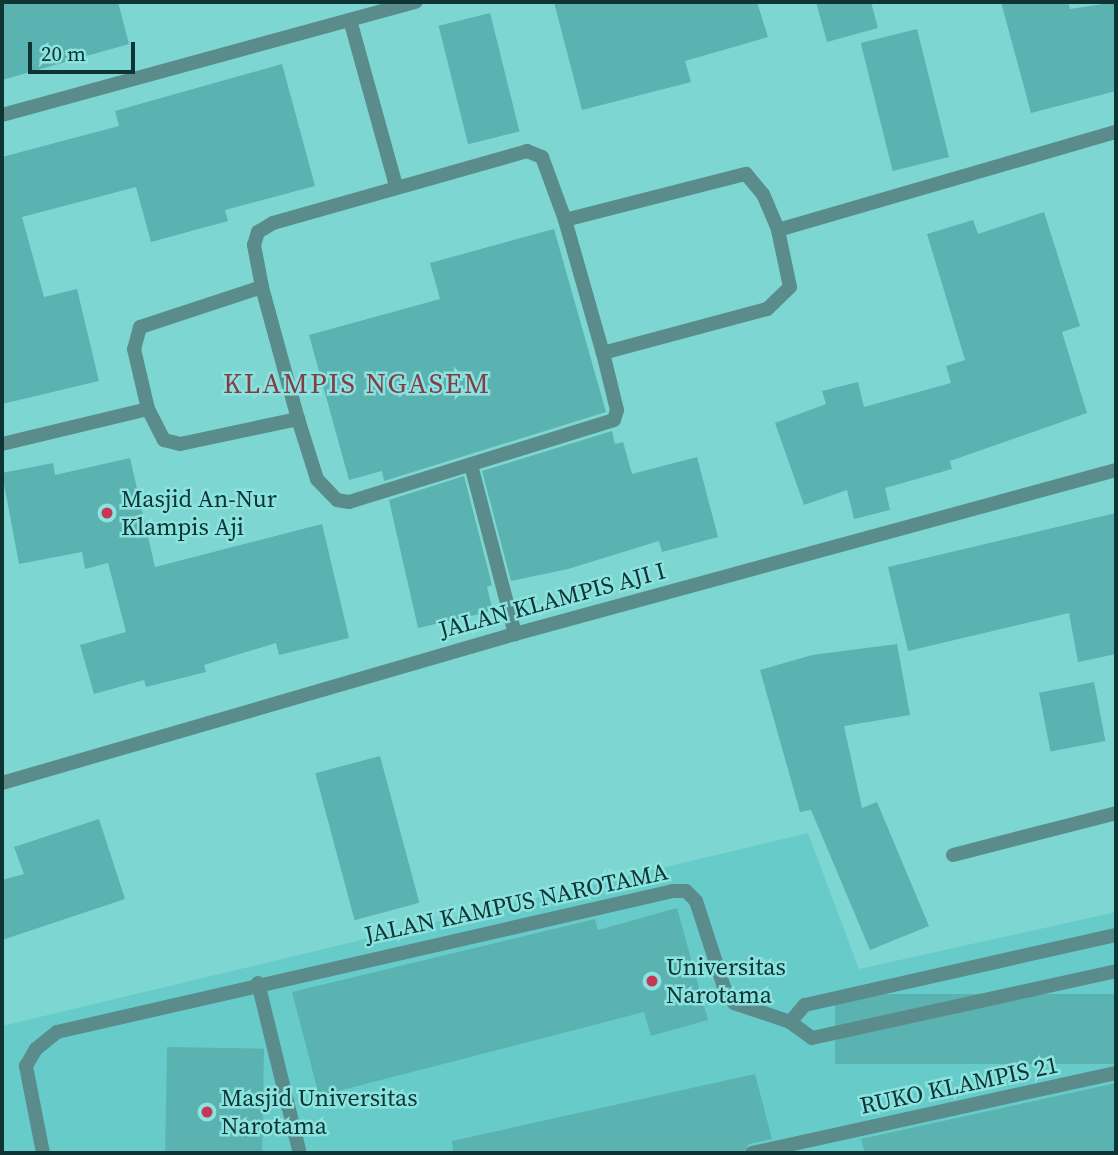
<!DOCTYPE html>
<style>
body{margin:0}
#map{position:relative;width:1118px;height:1155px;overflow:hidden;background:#7ed6d3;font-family:"Source Serif 4",serif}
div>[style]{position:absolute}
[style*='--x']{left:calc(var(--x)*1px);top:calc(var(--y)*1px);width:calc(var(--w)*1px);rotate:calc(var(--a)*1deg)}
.built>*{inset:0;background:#67ccc9}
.building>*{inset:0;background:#5ab3b0;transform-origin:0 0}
.lane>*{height:14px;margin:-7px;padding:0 7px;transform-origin:7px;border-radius:7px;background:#598c8a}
.street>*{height:14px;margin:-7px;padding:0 7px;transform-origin:7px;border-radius:7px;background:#598c8a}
.dots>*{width:19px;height:19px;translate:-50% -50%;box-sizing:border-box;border:4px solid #8be3e0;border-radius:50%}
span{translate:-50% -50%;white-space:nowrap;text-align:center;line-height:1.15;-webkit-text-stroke:5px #8be3e0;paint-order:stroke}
.poi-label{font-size:24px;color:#0e3534}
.left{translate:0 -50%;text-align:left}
.street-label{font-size:24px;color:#0e3534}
.quarter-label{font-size:28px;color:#843c47;letter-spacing:2px}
.frame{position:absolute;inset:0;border:4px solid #0e3534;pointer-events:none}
.scale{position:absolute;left:28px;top:42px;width:107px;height:32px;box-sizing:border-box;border:4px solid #0e3534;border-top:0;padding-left:9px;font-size:21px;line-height:24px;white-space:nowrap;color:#0e3534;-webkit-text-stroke:5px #8be3e0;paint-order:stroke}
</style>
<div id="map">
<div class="built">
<i style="clip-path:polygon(808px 833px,859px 969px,1116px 912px,1116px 1153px,2px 1153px,2px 1026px)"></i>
</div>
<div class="building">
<i style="clip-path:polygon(2px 2px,118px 2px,129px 44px,2px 80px)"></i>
<i style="clip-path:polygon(554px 2px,757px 2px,768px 37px,685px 61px,691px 82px,582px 110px)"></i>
<i style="clip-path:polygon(816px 2px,871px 2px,878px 28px,827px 42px)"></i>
<i style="clip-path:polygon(1001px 2px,1068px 2px,1070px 9px,1116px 2px,1116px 91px,1031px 113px)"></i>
<i style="left:490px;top:13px;width:122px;height:53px;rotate:76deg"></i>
<i style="left:917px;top:29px;width:132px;height:58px;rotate:76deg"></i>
<i style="clip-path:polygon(282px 64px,315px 186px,225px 210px,228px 221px,151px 242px,136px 187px,22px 217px,44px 297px,77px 289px,99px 381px,2px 404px,2px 157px,119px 126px,115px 111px)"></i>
<i style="clip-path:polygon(1044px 212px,1080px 326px,1062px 332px,1087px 413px,950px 461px,952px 469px,885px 488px,890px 510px,854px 519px,847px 490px,804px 505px,775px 423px,826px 404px,822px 391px,858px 382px,864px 407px,951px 383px,946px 366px,965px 360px,927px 234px,973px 220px,978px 234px)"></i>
<i style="clip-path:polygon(554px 229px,606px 412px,384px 481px,382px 471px,349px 480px,309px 335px,440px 299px,430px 263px)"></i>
<i style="clip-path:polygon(612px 431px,615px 444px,623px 442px,632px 474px,697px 457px,718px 537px,662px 552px,659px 541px,568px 569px,511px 581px,482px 471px)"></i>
<i style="clip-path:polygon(130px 458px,155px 567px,322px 524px,349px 638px,279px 655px,276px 643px,204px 665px,206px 672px,146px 687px,144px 680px,94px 694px,80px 645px,126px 632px,108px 563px,85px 569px,82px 552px,19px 564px,2px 473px,53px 463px,55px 475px)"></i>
<i style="clip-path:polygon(464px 476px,492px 585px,487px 587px,493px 611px,418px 628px,389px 500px)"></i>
<i style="clip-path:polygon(1116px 513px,1116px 654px,1078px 662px,1069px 613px,908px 651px,888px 567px)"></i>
<i style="clip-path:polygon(897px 644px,910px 715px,844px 726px,862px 808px,877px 802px,929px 926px,870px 950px,811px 810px,800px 812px,760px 670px,812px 655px)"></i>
<i style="left:1094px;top:682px;width:60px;height:56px;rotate:79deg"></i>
<i style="left:380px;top:756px;width:152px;height:67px;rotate:75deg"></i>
<i style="clip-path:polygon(99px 819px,125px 899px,2px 940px,2px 880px,24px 874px,14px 847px)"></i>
<i style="clip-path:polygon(677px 908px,708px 1020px,651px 1036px,644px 1012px,319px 1096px,292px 992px,595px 919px,598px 930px)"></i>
<i style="left:1116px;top:994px;width:70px;height:281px;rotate:90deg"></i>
<i style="left:167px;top:1047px;width:97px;height:106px;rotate:1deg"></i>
<i style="clip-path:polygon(755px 1074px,772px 1139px,749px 1144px,743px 1153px,453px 1153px,452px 1141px)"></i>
<i style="clip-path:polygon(1116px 1083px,1116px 1153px,865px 1153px,861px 1139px)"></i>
</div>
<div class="lane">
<i style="--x:953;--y:855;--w:168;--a:-14.4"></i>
<i style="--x:258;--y:983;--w:172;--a:76.2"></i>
<i style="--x:790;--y:1022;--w:23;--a:-49"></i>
<i style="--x:805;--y:1005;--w:319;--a:-12.7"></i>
<i style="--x:43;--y:1153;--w:89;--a:-101.1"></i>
<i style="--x:26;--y:1066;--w:20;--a:-60"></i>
<i style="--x:36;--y:1049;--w:27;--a:-39"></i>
<i style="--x:57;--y:1032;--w:632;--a:-12.89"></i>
<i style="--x:673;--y:891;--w:13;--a:0"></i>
<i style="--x:686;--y:891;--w:14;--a:45"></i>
<i style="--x:696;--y:901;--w:94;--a:72"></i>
<i style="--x:725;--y:990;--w:16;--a:55"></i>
<i style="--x:734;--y:1003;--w:59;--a:18.7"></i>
<i style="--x:790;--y:1022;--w:27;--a:36"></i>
<i style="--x:812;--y:1038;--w:311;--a:-12.4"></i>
<i style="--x:752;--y:1153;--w:373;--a:-12.4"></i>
</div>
<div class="street">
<i style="--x:350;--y:20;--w:172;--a:74.5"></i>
<i style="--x:2;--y:115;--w:429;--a:-15.3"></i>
<i style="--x:527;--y:151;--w:16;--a:22"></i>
<i style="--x:542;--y:157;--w:67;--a:69.9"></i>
<i style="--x:565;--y:220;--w:138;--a:74.1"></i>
<i style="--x:603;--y:353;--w:59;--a:76.2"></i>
<i style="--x:617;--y:410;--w:10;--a:107"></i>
<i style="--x:614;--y:420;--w:277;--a:162.8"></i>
<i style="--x:349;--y:502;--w:12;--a:-171"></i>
<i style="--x:337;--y:500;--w:29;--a:-134"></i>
<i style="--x:317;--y:479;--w:63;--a:-107.6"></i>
<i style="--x:298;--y:419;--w:137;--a:-105.3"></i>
<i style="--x:262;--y:287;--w:43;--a:-100.8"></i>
<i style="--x:254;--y:245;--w:14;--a:-73"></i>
<i style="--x:258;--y:232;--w:17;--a:-31"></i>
<i style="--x:273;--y:223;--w:264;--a:-15.8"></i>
<i style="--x:565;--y:220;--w:187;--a:-14.3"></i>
<i style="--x:746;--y:174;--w:26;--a:50"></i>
<i style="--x:763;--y:194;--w:39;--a:67"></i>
<i style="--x:778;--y:230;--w:58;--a:78.1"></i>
<i style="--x:790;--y:287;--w:32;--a:136"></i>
<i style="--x:767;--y:309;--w:170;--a:165"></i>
<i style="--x:778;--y:230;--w:352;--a:-16.2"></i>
<i style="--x:262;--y:287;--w:128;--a:161.8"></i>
<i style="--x:140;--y:327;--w:23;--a:105"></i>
<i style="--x:134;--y:349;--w:62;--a:76.9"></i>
<i style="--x:148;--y:409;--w:35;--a:63"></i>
<i style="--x:164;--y:440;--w:16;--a:14"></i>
<i style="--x:180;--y:444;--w:121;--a:-12"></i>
<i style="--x:2;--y:444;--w:150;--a:-13.5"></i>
<i style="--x:471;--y:465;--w:175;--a:75.4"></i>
<i style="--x:2;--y:783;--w:534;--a:-16.2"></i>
<i style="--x:515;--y:634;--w:623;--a:-15.26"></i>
</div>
<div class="dots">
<i style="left:107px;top:513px;background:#c63655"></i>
<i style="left:652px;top:981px;background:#c63655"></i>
<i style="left:207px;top:1112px;background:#c63655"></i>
</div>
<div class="poi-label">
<span class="left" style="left:121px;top:513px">Masjid An-Nur<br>Klampis Aji</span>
<span class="left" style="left:666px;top:981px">Universitas<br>Narotama</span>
<span class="left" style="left:221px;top:1112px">Masjid Universitas<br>Narotama</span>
</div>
<div class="street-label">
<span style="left:552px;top:600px;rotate:-15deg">JALAN KLAMPIS AJI I</span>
<span style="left:516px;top:903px;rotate:-12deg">JALAN KAMPUS NAROTAMA</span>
<span style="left:959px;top:1085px;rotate:-12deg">RUKO KLAMPIS 21</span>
</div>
<div class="quarter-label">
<span style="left:357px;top:383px">KLAMPIS NGASEM</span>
</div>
<div class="frame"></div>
<div class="scale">20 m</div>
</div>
